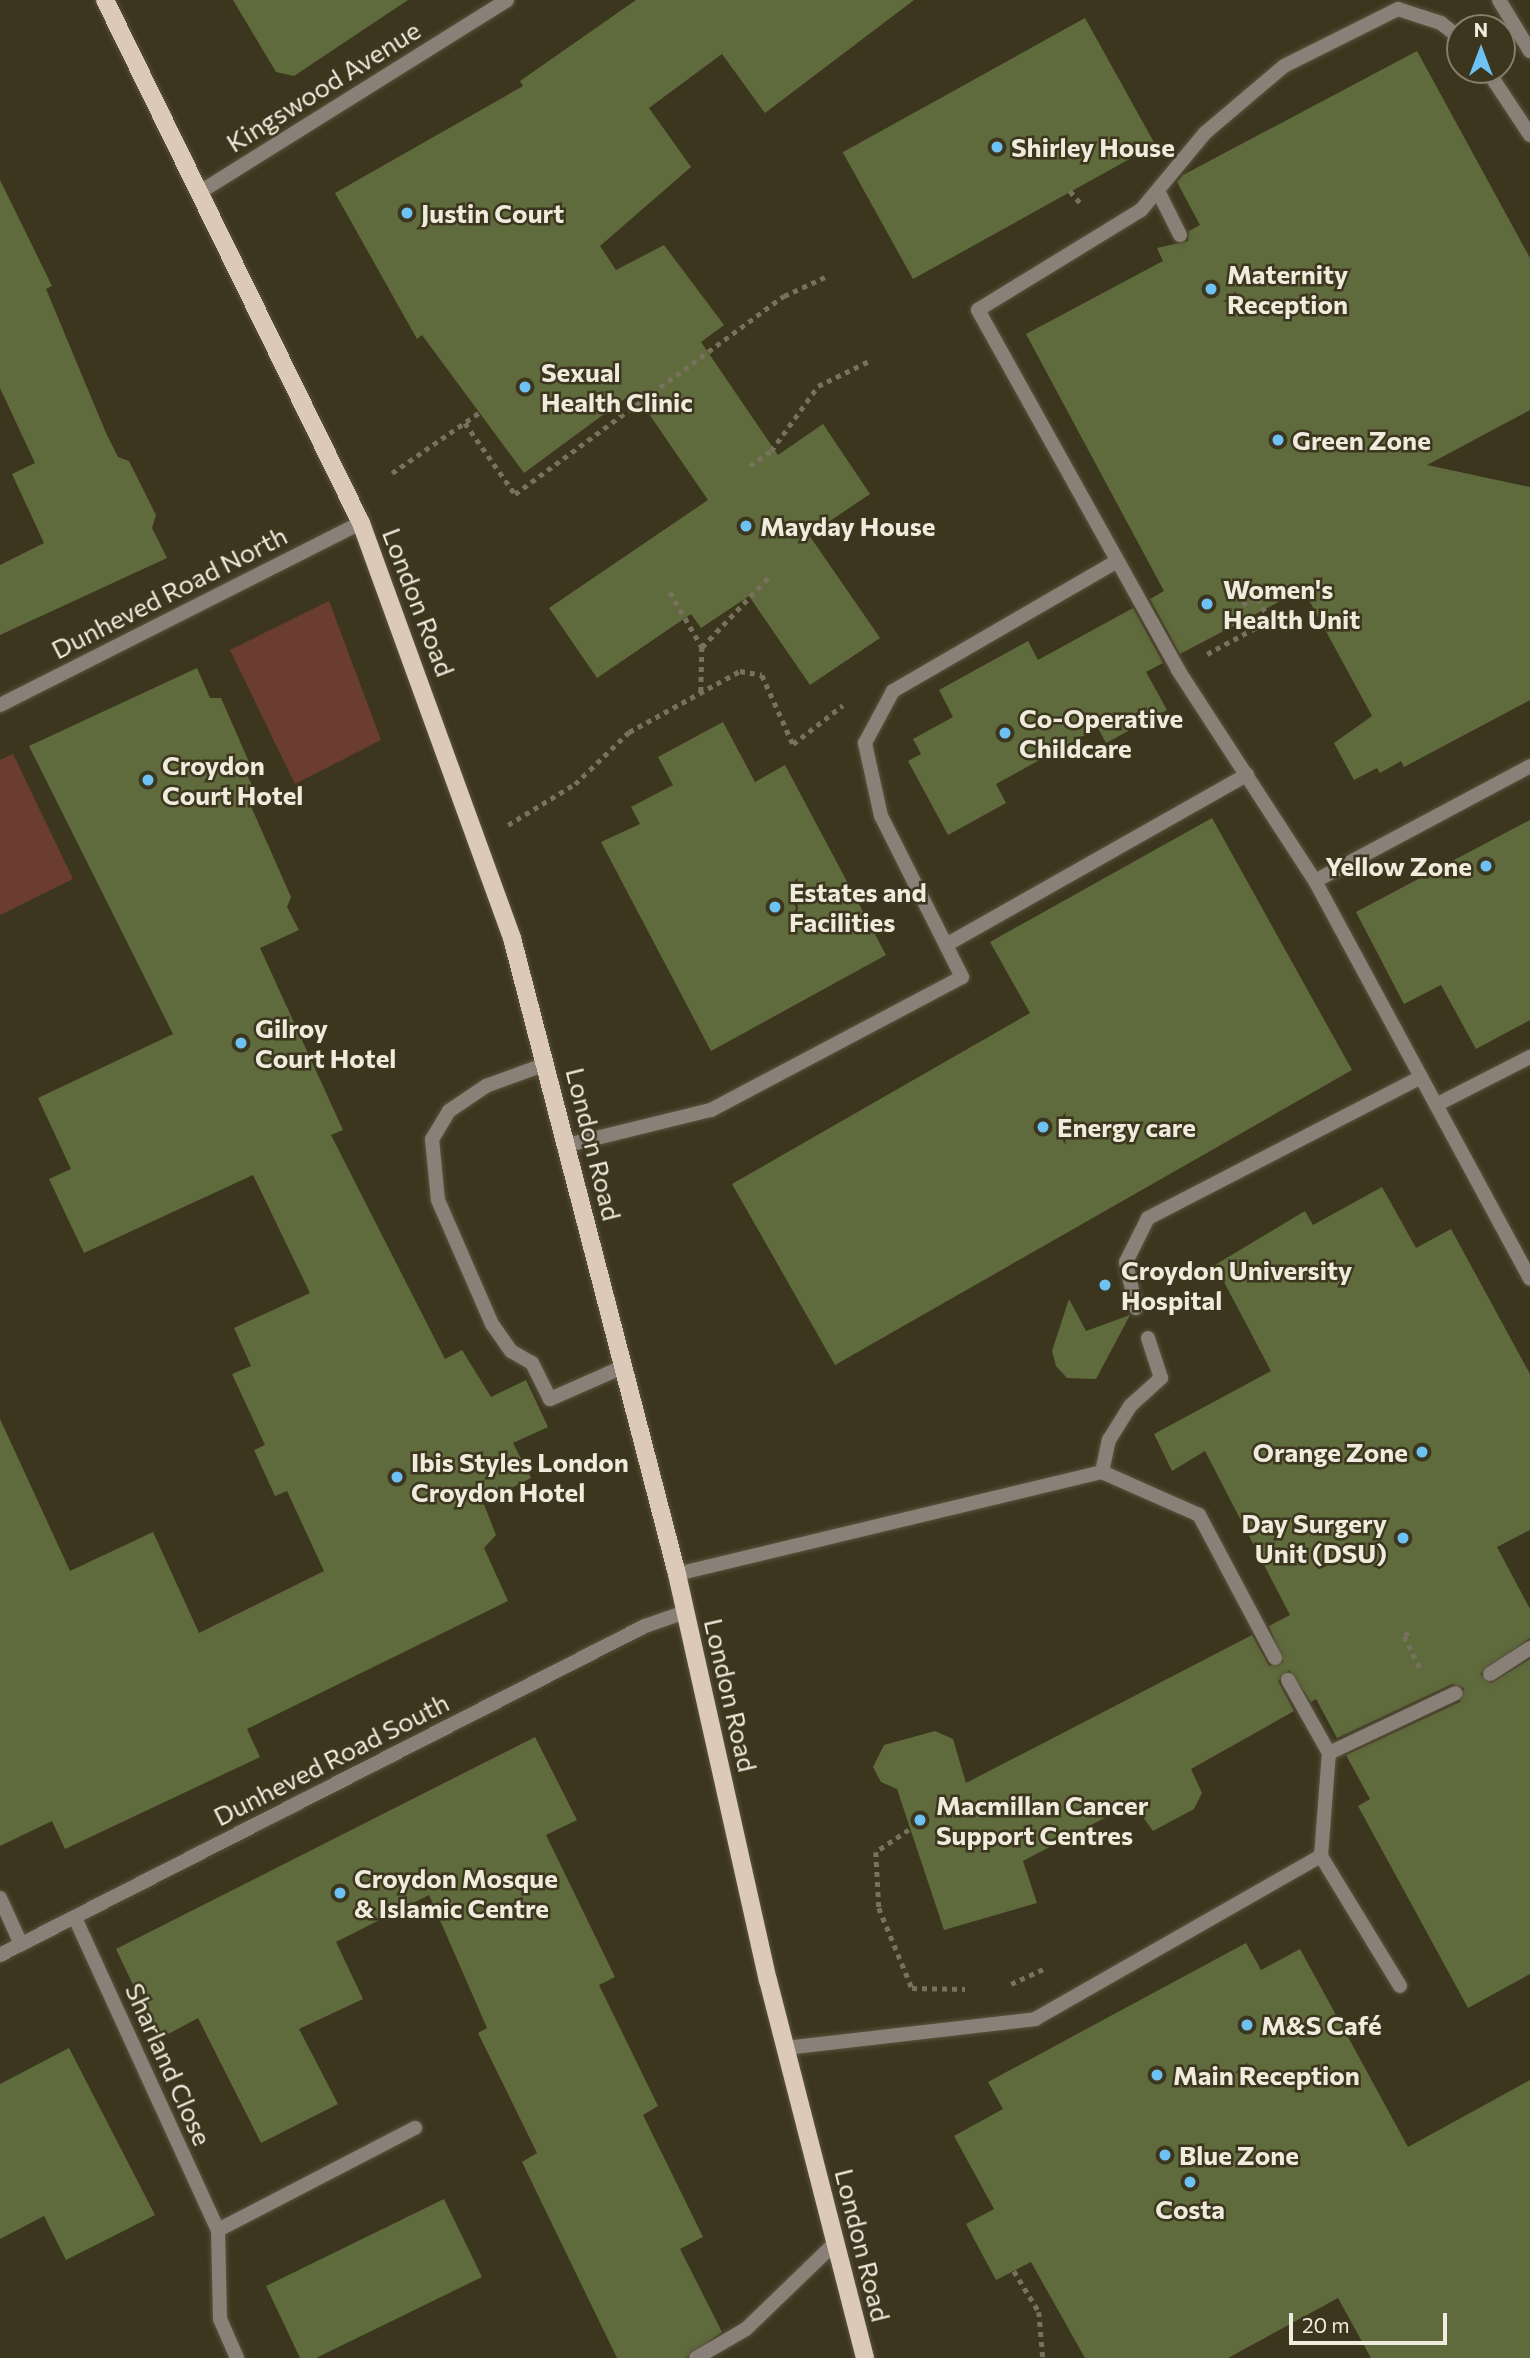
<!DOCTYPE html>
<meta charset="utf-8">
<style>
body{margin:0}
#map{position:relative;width:1530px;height:2358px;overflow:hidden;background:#3d361f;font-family:Commissioner,sans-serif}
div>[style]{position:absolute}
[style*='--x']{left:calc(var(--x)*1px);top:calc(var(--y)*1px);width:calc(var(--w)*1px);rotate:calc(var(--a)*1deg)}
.green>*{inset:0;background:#6b3d31}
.building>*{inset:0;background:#5f6b3c;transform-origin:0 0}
.path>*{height:4.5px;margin-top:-2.25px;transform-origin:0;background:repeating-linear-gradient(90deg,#77715d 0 5px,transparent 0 10px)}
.roads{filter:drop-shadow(0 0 2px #59533d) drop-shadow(0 0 2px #59533d)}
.service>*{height:14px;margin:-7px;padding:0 7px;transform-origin:7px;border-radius:7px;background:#898077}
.minor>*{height:14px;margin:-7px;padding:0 7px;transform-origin:7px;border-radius:7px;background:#898077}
.primary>*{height:18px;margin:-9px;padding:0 9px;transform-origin:9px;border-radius:9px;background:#dcc9b8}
.dots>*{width:19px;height:19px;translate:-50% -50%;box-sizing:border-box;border:4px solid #3d361f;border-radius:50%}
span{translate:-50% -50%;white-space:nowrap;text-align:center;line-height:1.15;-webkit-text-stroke:5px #3d361f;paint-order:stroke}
.street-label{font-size:26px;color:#efebdd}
.poi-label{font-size:26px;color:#efebdd;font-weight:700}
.left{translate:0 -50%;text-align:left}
.right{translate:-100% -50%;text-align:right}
.north{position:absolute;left:1446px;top:14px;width:70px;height:70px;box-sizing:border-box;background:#3d361f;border:2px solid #847e6b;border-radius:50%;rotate:0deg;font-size:19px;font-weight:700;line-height:28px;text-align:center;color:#efebdd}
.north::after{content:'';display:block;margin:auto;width:24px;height:32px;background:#6ec2f3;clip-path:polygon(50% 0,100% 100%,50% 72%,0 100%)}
.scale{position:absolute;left:1289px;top:2313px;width:158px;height:32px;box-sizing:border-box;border:4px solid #efebdd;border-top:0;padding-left:9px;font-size:21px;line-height:24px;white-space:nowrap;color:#efebdd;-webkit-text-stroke:5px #3d361f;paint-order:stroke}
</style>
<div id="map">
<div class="green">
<i style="clip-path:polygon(329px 601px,381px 740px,295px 784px,230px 650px)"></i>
<i style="clip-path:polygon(13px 754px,73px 879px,0 915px,0 760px)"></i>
</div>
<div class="building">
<i style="clip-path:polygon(233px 0,408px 0,294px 76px,276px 72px)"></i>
<i style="clip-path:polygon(636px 0,914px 0,765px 113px,722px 54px,649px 108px,691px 167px,600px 246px,616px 270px,664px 245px,724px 325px,701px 342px,778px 455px,823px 424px,870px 494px,809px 535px,880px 638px,810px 685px,749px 596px,701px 628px,691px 614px,597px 678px,549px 608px,708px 500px,634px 392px,524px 473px,422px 335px,417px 339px,335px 193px,523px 86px,520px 81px)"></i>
<i style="left:1085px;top:18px;width:145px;height:277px;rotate:61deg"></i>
<i style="clip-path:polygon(1417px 51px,1530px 258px,1530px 410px,1427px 465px,1530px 487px,1530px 700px,1404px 767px,1401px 761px,1380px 773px,1377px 768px,1354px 780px,1334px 743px,1372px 716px,1303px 589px,1180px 654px,1150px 599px,1164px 591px,1026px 334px,1163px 261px,1157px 248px,1188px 241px,1189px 231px,1200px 225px,1177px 182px,1183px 175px)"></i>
<i style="clip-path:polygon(0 180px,52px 286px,46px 289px,106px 433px,118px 457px,129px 461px,156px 515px,152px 528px,167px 558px,0 635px,0 565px,44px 543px,12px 474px,35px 463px,0 388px)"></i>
<i style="clip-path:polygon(1133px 608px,1163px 663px,1146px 672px,1167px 710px,1106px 743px,1098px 728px,996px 784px,1006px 803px,948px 835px,908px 761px,921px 754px,913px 739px,953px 717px,939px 690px,1028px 641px,1038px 660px)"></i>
<i style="clip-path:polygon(197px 668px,210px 698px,221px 698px,249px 762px,244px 769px,255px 791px,246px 795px,291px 897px,287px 907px,299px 930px,260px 948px,343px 1130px,331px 1135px,445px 1359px,462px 1350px,491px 1397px,526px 1380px,548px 1427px,513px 1443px,531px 1478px,483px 1502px,496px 1535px,484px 1548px,508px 1601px,247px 1729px,260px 1757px,65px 1849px,52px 1821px,0 1846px,0 1419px,70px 1571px,153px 1532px,199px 1633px,324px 1571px,287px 1491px,275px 1496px,254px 1450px,265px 1445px,232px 1374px,251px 1366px,234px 1328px,310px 1293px,253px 1175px,84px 1253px,49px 1179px,71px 1169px,38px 1098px,173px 1034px,29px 746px)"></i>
<i style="clip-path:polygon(723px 722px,755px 782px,785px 765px,886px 955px,711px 1051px,601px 842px,640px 824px,631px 807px,673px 785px,658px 757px)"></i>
<i style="clip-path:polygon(1212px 818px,1352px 1070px,835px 1365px,732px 1184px,1030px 1013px,990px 942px)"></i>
<i style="clip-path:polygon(1530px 820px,1530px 1020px,1476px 1049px,1441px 985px,1404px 1004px,1356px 912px)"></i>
<i style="clip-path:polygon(1382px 1187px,1416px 1248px,1451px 1229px,1530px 1374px,1530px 1530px,1497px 1547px,1530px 1609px,1530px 1638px,1480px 1674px,1491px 1683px,1530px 1659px,1530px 1974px,1468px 2008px,1358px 1806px,1370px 1799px,1346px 1755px,1460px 1702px,1464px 1688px,1452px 1684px,1337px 1738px,1316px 1699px,1311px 1702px,1289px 1670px,1278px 1681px,1294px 1711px,1191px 1769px,1202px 1793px,1194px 1809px,1153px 1831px,1133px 1803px,1023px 1861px,1037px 1903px,944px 1930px,897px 1789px,881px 1782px,873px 1767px,884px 1745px,935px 1731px,953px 1739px,966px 1783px,1252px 1635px,1269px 1666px,1283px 1662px,1269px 1626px,1290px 1615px,1205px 1451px,1172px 1471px,1154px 1434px,1271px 1371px,1215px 1265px,1305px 1211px,1313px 1225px)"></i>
<i style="clip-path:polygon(1069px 1299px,1086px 1331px,1130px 1315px,1096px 1379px,1067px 1378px,1056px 1366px,1052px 1351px)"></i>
<i style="clip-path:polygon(535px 1737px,577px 1820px,546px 1835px,615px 1977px,599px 1985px,658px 2106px,643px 2115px,703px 2237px,680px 2249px,722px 2332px,686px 2358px,617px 2358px,522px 2162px,537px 2153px,478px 2033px,487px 2028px,429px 1895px,336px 1942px,363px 1999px,299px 2029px,338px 2104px,261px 2143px,198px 2018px,159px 2039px,116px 1949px)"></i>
<i style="clip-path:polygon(1246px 1943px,1261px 1970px,1300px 1949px,1408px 2147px,1530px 2080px,1530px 2358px,1371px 2358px,1338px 2298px,1228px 2358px,1085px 2358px,1031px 2262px,996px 2280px,966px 2224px,994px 2209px,954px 2136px,1003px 2109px,988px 2082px)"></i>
<i style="clip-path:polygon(69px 2048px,155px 2215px,66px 2260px,44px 2216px,0 2239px,0 2084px)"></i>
<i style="clip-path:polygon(444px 2199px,482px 2277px,316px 2358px,300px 2358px,266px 2286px)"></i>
</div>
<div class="path">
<i style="--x:1070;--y:191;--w:18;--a:49"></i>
<i style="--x:465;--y:423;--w:87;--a:54.8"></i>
<i style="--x:515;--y:494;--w:334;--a:-36.4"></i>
<i style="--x:784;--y:296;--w:47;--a:-24.9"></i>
<i style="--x:750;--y:466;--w:26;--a:-36"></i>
<i style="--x:771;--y:451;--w:80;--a:-54.1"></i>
<i style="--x:818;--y:386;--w:59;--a:-26.1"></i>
<i style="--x:392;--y:473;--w:107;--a:-34.7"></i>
<i style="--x:670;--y:592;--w:64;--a:59.8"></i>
<i style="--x:702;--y:647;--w:48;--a:91.2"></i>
<i style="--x:702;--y:647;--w:97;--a:-46.3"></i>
<i style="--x:1207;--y:654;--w:72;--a:-28.4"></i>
<i style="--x:1270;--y:620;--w:26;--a:-122"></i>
<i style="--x:1256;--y:598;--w:18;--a:153"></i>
<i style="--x:508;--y:825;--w:79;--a:-31.5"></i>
<i style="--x:575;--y:784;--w:75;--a:-43.9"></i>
<i style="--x:629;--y:732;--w:127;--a:-28.8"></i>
<i style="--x:740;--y:671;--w:22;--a:10"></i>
<i style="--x:762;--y:675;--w:76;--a:65.8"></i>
<i style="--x:793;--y:744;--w:63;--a:-38"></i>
<i style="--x:1409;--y:1633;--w:6;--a:149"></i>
<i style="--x:1404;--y:1636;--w:40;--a:63.4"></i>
<i style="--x:909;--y:1830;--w:40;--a:146"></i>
<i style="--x:876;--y:1852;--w:56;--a:86.9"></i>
<i style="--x:879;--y:1908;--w:87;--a:67.6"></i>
<i style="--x:912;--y:1988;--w:53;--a:1.1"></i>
<i style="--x:1011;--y:1984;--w:38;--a:-25"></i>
<i style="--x:1014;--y:2271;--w:48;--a:58.6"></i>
<i style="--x:1039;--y:2312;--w:46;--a:85"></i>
</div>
<div class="roads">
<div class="service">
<i style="--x:1499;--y:0;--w:60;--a:58.7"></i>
<i style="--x:1460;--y:38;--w:24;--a:-142"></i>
<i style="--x:1441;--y:23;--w:45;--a:-162"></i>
<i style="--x:1398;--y:9;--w:127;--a:153.4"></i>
<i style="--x:1284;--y:66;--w:104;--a:139.7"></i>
<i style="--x:1205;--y:133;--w:100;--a:129.7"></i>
<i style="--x:1141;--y:210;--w:191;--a:148.5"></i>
<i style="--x:978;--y:310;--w:412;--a:60.9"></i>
<i style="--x:1178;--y:670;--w:252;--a:57"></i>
<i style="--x:1315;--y:881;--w:452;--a:61.6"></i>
<i style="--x:1487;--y:70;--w:78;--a:56.5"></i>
<i style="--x:1159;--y:193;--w:47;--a:63.4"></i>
<i style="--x:1315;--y:881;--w:244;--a:-28.1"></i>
<i style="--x:946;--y:945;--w:346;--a:-29.5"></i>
<i style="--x:546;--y:1064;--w:64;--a:159.9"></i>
<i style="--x:486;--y:1086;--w:45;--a:146"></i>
<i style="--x:449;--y:1111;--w:33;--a:121"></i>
<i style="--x:432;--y:1139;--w:61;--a:84.4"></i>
<i style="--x:438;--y:1200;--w:135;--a:66.5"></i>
<i style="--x:492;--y:1324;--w:33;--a:55"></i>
<i style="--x:511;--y:1351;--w:24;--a:30"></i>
<i style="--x:532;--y:1363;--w:40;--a:63.4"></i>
<i style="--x:550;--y:1399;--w:80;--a:-23.7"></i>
<i style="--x:1436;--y:1105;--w:106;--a:-27.1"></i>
<i style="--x:568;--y:1145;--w:147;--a:-13.8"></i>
<i style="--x:711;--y:1110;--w:284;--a:-27.9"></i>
<i style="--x:962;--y:977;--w:180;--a:-116.7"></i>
<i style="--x:881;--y:816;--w:75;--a:-102.4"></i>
<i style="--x:865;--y:743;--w:59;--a:-61.7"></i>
<i style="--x:893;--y:691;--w:259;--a:-30.1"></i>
<i style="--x:1136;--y:1308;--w:47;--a:-102.3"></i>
<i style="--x:1126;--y:1262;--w:49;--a:-63.4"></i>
<i style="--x:1148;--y:1218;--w:307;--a:-27.3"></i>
<i style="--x:1102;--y:1472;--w:33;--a:-78"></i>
<i style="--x:1109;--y:1440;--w:40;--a:-58"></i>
<i style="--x:1130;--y:1406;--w:42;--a:-42.1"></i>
<i style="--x:1161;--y:1378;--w:42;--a:-108"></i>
<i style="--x:677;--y:1574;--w:437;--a:-13.5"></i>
<i style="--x:1102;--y:1472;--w:106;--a:23.9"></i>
<i style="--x:1199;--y:1515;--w:162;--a:62"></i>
<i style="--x:1490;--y:1674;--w:48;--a:-33"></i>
<i style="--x:1329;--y:1753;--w:140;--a:-25.3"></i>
<i style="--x:1321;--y:1856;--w:152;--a:58.7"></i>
<i style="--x:0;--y:1898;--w:51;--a:65.5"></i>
<i style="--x:786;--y:2048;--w:251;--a:-6.6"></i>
<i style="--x:1035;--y:2019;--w:329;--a:-29.7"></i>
<i style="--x:1321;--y:1856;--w:103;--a:-85.6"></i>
<i style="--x:1329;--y:1753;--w:84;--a:-119.3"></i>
<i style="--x:696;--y:2358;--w:58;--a:-30.1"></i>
<i style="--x:746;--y:2329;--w:124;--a:-44"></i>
</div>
<div class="minor">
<i style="--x:200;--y:192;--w:362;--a:-32"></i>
<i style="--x:0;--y:705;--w:404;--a:-26.8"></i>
<i style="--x:75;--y:1918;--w:343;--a:65.4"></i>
<i style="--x:218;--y:2230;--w:89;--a:88.7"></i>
<i style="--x:220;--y:2319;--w:43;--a:66.4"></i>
<i style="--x:0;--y:1955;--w:724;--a:-27.03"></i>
<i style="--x:645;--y:1626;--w:42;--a:-19.3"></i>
<i style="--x:218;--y:2230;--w:222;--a:-27.4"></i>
</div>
<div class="primary">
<i style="--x:105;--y:0;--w:582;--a:63.92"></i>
<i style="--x:361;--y:523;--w:442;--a:70"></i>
<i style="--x:512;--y:938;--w:657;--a:75.46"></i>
<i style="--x:677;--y:1574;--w:416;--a:77.4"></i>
<i style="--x:768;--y:1980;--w:390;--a:75.6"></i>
</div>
</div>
<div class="dots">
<i style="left:997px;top:147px;background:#6ec2f3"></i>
<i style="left:407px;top:213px;background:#6ec2f3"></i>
<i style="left:1211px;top:289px;background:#6ec2f3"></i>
<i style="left:525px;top:387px;background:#6ec2f3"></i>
<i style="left:1278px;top:440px;background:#6ec2f3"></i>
<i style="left:746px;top:526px;background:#6ec2f3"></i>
<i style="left:1207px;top:604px;background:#6ec2f3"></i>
<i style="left:1005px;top:733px;background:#6ec2f3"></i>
<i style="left:148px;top:780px;background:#6ec2f3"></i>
<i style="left:1486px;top:866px;background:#6ec2f3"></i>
<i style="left:775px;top:907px;background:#6ec2f3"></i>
<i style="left:241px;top:1043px;background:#6ec2f3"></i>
<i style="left:1043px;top:1127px;background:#6ec2f3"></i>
<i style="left:1105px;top:1285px;background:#6ec2f3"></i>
<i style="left:1422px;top:1452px;background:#6ec2f3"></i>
<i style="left:397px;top:1477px;background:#6ec2f3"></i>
<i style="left:1403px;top:1538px;background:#6ec2f3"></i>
<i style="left:920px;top:1820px;background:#6ec2f3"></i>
<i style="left:340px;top:1893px;background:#6ec2f3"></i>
<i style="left:1247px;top:2025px;background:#6ec2f3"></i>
<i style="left:1157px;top:2075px;background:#6ec2f3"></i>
<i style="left:1165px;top:2155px;background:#6ec2f3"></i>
<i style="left:1190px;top:2182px;background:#6ec2f3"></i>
</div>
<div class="street-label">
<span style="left:323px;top:86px;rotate:-32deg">Kingswood Avenue</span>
<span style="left:169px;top:592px;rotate:-27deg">Dunheved Road North</span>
<span style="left:419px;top:602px;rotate:69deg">London Road</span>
<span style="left:594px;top:1144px;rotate:76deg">London Road</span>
<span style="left:731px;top:1695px;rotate:77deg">London Road</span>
<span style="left:331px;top:1759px;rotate:-27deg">Dunheved Road South</span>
<span style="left:169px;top:2064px;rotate:66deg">Sharland Close</span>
<span style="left:863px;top:2245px;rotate:76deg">London Road</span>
</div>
<div class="poi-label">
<span class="left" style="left:1011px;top:147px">Shirley House</span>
<span class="left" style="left:421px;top:213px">Justin Court</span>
<span class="left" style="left:1227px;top:289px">Maternity<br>Reception</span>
<span class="left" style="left:541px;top:387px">Sexual<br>Health Clinic</span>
<span class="left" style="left:1292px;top:440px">Green Zone</span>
<span class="left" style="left:760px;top:526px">Mayday House</span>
<span class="left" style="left:1223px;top:604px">Women's<br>Health Unit</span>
<span class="left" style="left:1019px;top:733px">Co-Operative<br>Childcare</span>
<span class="left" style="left:162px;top:780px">Croydon<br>Court Hotel</span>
<span class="right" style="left:1472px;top:866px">Yellow Zone</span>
<span class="left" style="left:789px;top:907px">Estates and<br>Facilities</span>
<span class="left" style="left:255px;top:1043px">Gilroy<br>Court Hotel</span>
<span class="left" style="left:1057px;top:1127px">Energy care</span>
<span class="left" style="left:1121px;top:1285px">Croydon University<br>Hospital</span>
<span class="right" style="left:1408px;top:1452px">Orange Zone</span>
<span class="left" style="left:411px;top:1477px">Ibis Styles London<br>Croydon Hotel</span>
<span class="right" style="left:1387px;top:1538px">Day Surgery<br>Unit (DSU)</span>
<span class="left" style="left:936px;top:1820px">Macmillan Cancer<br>Support Centres</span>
<span class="left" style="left:354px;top:1893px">Croydon Mosque<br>&amp; Islamic Centre</span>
<span class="left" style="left:1261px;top:2025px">M&amp;S Café</span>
<span class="left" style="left:1173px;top:2075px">Main Reception</span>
<span class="left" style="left:1179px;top:2155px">Blue Zone</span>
<span style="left:1190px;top:2209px">Costa</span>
</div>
<div class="north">N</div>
<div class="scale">20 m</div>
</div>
